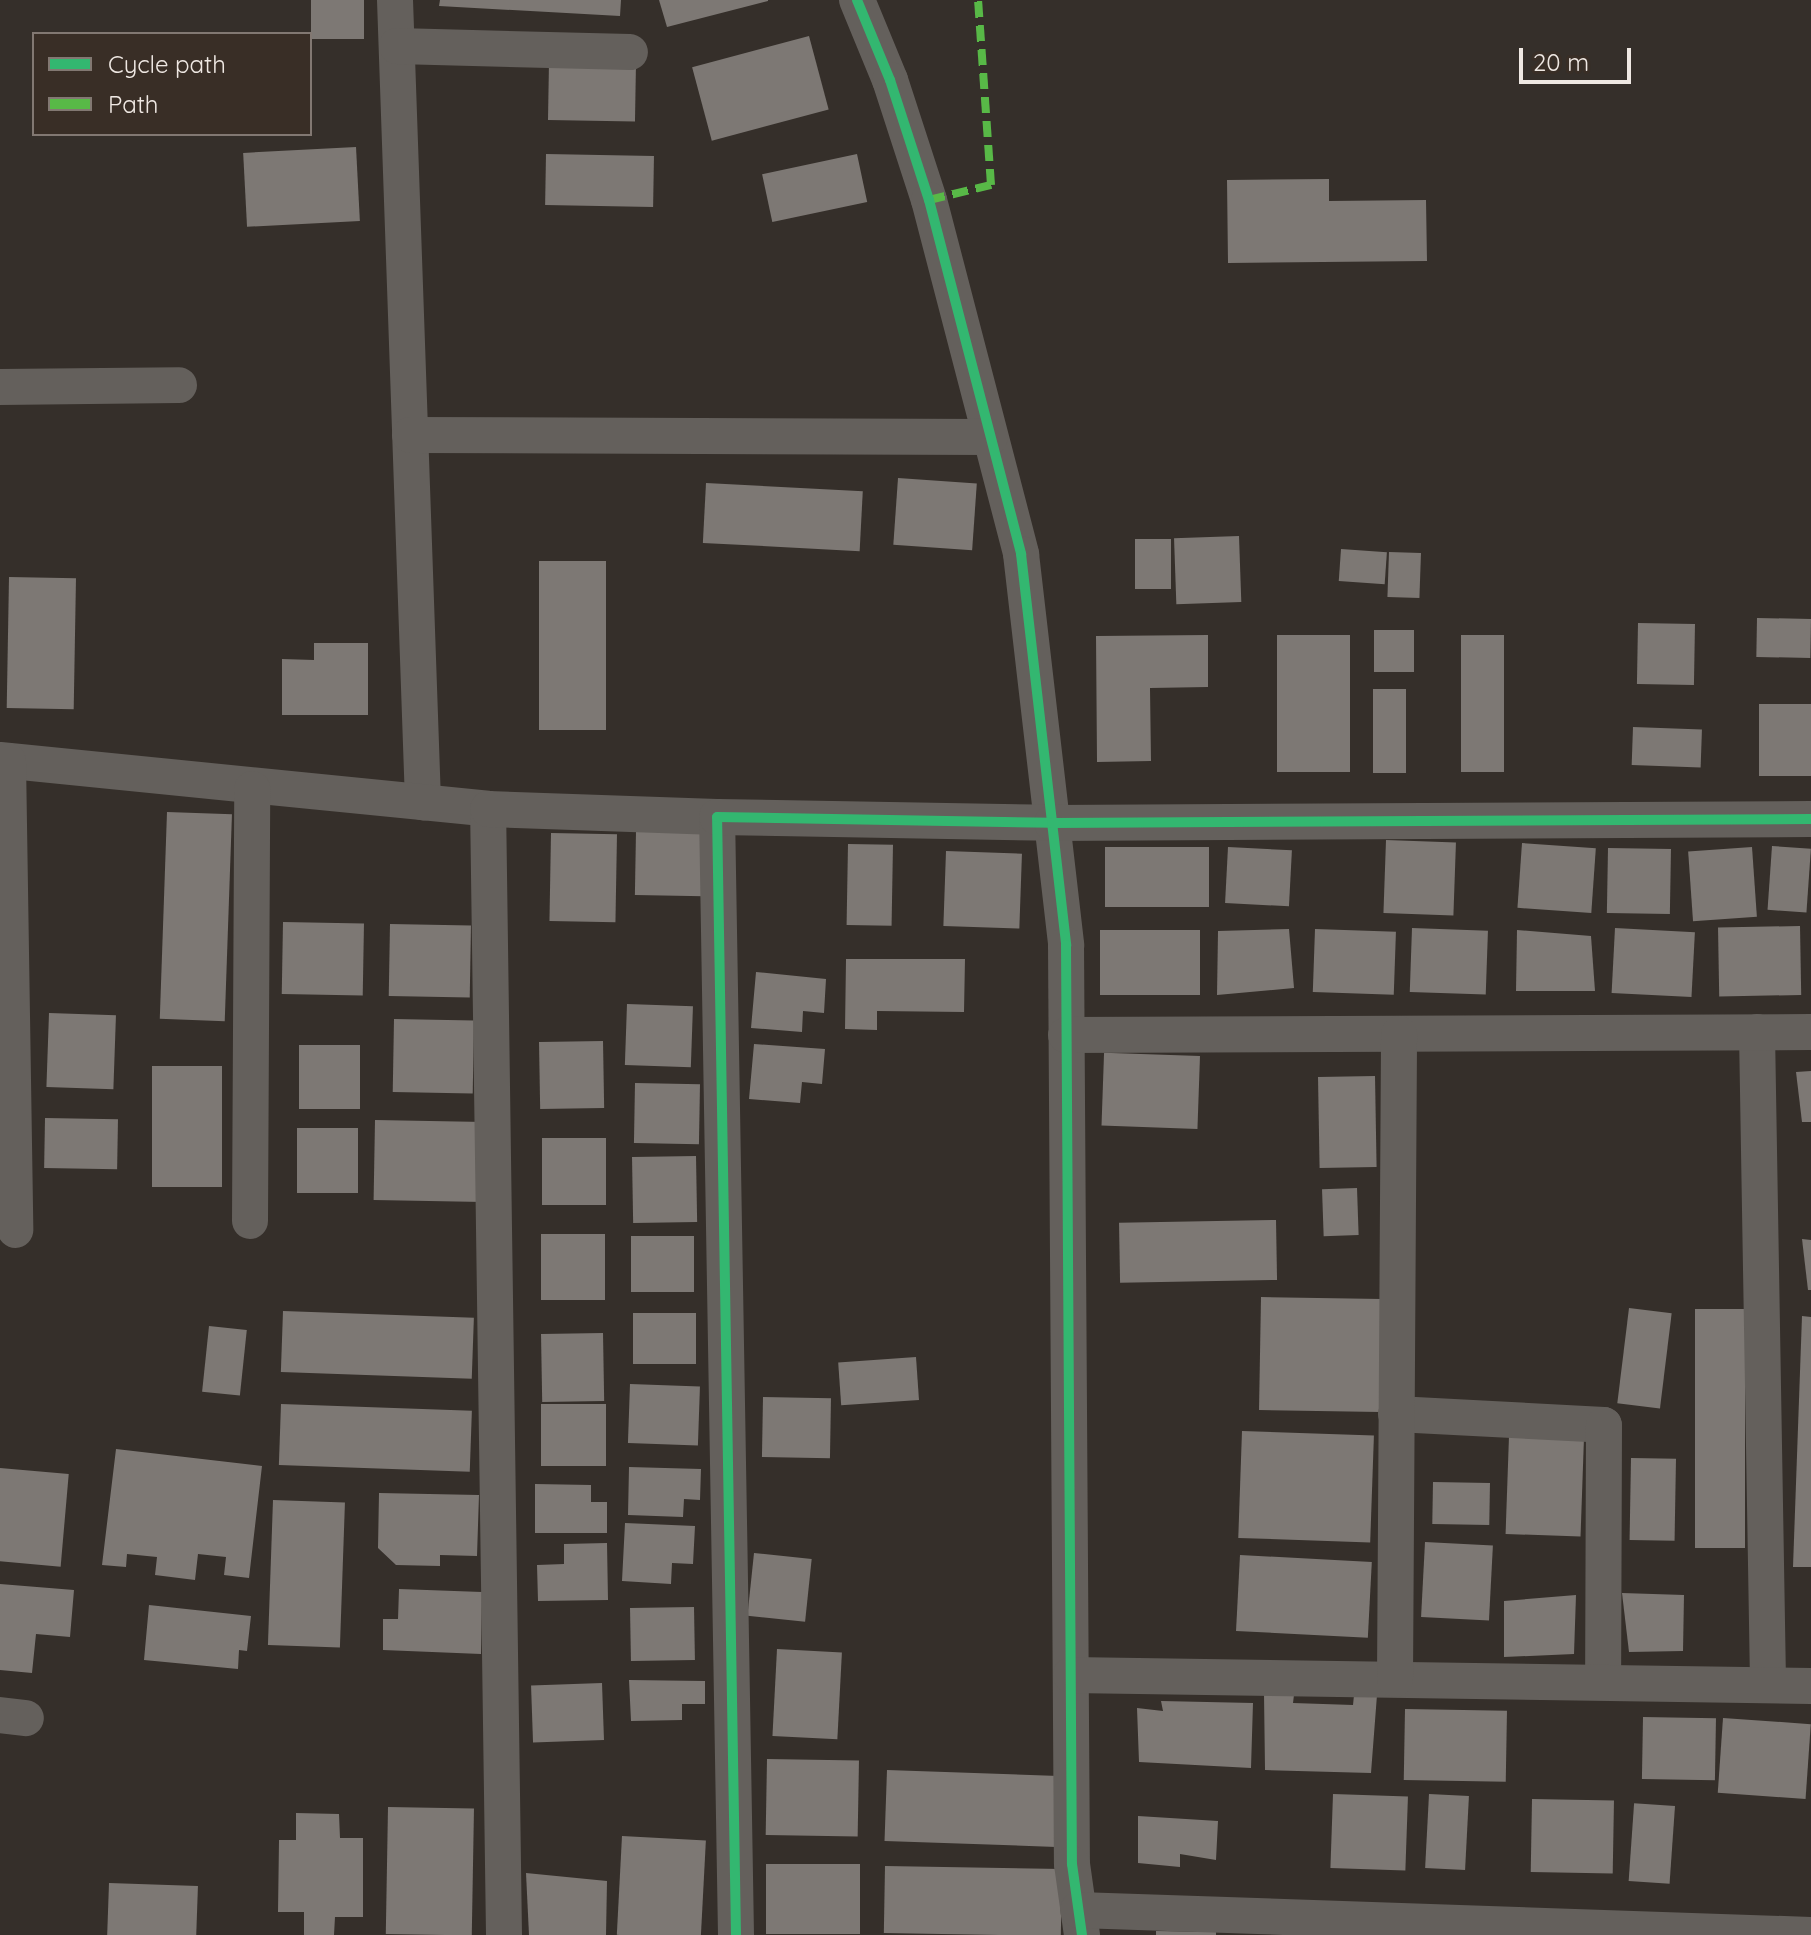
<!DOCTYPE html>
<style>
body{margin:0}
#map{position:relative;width:1811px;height:1935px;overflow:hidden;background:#352f2a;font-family:Quicksand,sans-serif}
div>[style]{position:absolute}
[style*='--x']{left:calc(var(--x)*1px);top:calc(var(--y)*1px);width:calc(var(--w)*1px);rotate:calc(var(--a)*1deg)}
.building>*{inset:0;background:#7d7874;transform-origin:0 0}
.minor>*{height:36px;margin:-18px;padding:0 18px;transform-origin:18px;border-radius:18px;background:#64605c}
.quiet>*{height:8px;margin-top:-4px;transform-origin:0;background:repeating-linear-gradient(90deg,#58b947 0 16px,transparent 0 24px)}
.cycleway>*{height:10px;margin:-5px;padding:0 5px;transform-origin:5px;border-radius:5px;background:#33b770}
span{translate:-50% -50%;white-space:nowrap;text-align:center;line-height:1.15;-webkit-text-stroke:8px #392e26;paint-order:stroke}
.legend{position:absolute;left:32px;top:32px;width:280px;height:104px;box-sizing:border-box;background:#392e26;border:2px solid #827872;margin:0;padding:10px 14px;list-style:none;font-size:24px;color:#efe8e3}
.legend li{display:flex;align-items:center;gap:16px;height:40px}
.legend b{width:40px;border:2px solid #827872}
.scale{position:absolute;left:1519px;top:48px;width:112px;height:36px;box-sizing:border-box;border:4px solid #efe8e3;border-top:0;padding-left:10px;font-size:24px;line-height:28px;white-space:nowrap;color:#efe8e3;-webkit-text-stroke:6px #392e26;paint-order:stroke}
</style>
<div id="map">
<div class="building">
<i style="left:311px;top:0;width:53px;height:39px"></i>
<i style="clip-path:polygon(440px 0,621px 0,620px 16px,439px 6px)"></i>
<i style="clip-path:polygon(659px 0,768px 0,768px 1px,667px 27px)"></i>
<i style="left:809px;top:36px;width:76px;height:121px;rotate:75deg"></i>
<i style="left:549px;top:62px;width:87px;height:58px;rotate:1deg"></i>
<i style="left:356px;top:147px;width:74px;height:113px;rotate:87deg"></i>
<i style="left:546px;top:154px;width:108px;height:51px;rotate:1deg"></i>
<i style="left:857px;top:154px;width:49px;height:97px;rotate:78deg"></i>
<i style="clip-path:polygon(1329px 179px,1329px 201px,1426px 200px,1427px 261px,1228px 263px,1227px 180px)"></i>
<i style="left:898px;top:478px;width:79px;height:67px;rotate:4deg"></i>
<i style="left:706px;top:483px;width:157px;height:60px;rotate:3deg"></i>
<i style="left:1239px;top:536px;width:66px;height:65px;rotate:88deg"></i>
<i style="left:1135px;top:539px;width:36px;height:50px"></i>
<i style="left:1341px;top:549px;width:46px;height:32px;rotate:4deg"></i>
<i style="left:1389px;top:552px;width:32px;height:45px;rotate:2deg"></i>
<i style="left:539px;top:561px;width:67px;height:169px"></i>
<i style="left:9px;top:577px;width:67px;height:131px;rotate:1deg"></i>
<i style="left:1757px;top:618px;width:54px;height:39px;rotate:1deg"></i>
<i style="left:1638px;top:623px;width:57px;height:61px;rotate:1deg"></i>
<i style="left:1374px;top:630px;width:40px;height:42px"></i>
<i style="clip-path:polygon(1208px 635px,1208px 687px,1150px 688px,1151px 761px,1097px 762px,1096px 636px)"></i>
<i style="left:1277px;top:635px;width:73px;height:137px"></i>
<i style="left:1461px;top:635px;width:43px;height:137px"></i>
<i style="clip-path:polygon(314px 643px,368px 643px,368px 715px,282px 715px,282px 659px,314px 660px)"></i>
<i style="left:1373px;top:689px;width:33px;height:84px"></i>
<i style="left:1811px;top:704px;width:72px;height:52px;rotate:90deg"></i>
<i style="left:1633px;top:727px;width:69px;height:38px;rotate:2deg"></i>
<i style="left:167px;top:812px;width:65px;height:207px;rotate:2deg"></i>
<i style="left:636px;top:831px;width:69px;height:64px;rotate:1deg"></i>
<i style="left:551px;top:833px;width:66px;height:88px;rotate:1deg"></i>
<i style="left:1386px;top:840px;width:70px;height:73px;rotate:2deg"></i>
<i style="left:1522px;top:843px;width:74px;height:65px;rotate:4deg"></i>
<i style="left:848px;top:844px;width:45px;height:81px;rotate:1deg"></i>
<i style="left:1772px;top:846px;width:39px;height:64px;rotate:4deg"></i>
<i style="left:1105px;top:847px;width:104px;height:60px"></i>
<i style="left:1228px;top:847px;width:64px;height:56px;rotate:3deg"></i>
<i style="left:1752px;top:847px;width:70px;height:64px;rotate:86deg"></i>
<i style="left:1608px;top:848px;width:63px;height:65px;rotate:1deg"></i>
<i style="left:946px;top:851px;width:76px;height:75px;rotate:2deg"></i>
<i style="left:283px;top:922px;width:81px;height:72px;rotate:1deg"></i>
<i style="left:390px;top:924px;width:81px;height:72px;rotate:1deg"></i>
<i style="left:1800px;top:926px;width:69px;height:82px;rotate:89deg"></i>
<i style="left:1412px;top:928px;width:76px;height:64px;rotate:2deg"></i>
<i style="left:1615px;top:928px;width:80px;height:65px;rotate:3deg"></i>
<i style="clip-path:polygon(1289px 929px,1294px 988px,1217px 995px,1218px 931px)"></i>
<i style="left:1315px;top:929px;width:81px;height:63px;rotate:2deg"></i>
<i style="left:1100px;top:930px;width:100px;height:65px"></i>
<i style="clip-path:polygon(1517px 930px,1591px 936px,1595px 991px,1516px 991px)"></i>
<i style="clip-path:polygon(846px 959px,965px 959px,964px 1012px,877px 1011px,877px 1030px,845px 1029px)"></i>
<i style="clip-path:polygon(756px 972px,826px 979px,824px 1013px,803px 1011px,802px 1032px,751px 1028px)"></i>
<i style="left:627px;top:1004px;width:66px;height:61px;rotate:2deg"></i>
<i style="left:49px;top:1013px;width:67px;height:74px;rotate:2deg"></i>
<i style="left:394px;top:1019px;width:80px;height:73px;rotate:1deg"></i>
<i style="left:603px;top:1041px;width:67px;height:64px;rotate:89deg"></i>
<i style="clip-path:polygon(754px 1044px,825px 1049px,822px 1084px,802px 1082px,800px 1103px,749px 1099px)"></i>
<i style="left:299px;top:1045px;width:61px;height:64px"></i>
<i style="left:1200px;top:1056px;width:73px;height:96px;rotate:92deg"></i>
<i style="left:152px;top:1066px;width:70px;height:121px"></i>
<i style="clip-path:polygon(1811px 1071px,1811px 1122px,1802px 1122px,1796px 1072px)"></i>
<i style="left:1375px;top:1076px;width:91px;height:57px;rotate:89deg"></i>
<i style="left:635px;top:1083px;width:65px;height:60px;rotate:1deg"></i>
<i style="left:45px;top:1118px;width:73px;height:50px;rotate:1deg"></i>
<i style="left:375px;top:1120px;width:110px;height:80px;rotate:1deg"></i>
<i style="left:297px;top:1128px;width:61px;height:65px"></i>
<i style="left:606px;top:1138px;width:67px;height:64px;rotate:90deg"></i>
<i style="left:696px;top:1156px;width:66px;height:64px;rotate:89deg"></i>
<i style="left:1357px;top:1188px;width:47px;height:35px;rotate:88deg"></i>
<i style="left:1276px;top:1220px;width:60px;height:157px;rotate:89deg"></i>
<i style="left:541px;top:1234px;width:64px;height:66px"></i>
<i style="left:631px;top:1236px;width:63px;height:56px"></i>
<i style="clip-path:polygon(1802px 1239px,1811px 1240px,1811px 1290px,1808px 1290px)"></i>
<i style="left:1261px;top:1297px;width:121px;height:113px;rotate:1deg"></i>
<i style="left:1629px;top:1308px;width:43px;height:96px;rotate:7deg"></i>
<i style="left:1695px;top:1309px;width:50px;height:239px"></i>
<i style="left:283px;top:1311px;width:191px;height:61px;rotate:2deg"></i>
<i style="left:696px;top:1313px;width:51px;height:63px;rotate:90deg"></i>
<i style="clip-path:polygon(1802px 1316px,1811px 1317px,1811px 1567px,1793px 1567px)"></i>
<i style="left:209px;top:1326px;width:38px;height:66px;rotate:6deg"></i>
<i style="left:603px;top:1333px;width:68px;height:62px;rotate:89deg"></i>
<i style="left:916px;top:1357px;width:43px;height:78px;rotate:86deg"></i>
<i style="left:630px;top:1384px;width:70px;height:59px;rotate:2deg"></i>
<i style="left:763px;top:1397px;width:68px;height:60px;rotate:1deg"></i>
<i style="left:281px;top:1404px;width:191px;height:61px;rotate:2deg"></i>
<i style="left:541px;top:1404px;width:65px;height:62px"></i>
<i style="left:1242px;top:1431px;width:132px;height:107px;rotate:2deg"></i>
<i style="left:1509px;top:1436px;width:75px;height:98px;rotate:2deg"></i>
<i style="clip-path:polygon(116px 1449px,262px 1466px,249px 1578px,224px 1575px,226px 1557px,198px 1554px,195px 1580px,155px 1575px,157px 1557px,127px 1554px,126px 1567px,102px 1565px)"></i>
<i style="left:1631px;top:1458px;width:45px;height:82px;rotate:1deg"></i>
<i style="clip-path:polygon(629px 1467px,701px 1469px,700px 1500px,684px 1499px,683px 1517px,628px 1515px)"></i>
<i style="left:0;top:1468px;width:69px;height:93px;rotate:5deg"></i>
<i style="left:1433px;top:1482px;width:57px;height:42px;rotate:1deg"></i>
<i style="clip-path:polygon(535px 1484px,591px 1485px,591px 1502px,607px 1502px,607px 1533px,535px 1533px)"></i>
<i style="clip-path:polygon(379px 1493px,479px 1495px,477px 1556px,440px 1555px,440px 1566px,396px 1565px,378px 1548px)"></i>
<i style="left:273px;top:1500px;width:72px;height:145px;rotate:2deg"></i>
<i style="clip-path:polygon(625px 1523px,695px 1526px,693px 1564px,672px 1563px,671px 1584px,622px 1581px)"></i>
<i style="left:1425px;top:1542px;width:68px;height:75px;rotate:3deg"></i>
<i style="clip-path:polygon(607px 1543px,608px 1600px,538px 1601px,537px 1565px,564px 1564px,564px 1544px)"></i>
<i style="left:754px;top:1553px;width:58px;height:63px;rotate:6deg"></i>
<i style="left:1240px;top:1555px;width:132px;height:76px;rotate:3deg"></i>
<i style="clip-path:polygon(0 1584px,74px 1590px,70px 1637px,36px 1634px,32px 1673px,0 1670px)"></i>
<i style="clip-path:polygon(399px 1589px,482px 1592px,481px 1654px,383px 1650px,383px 1619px,398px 1619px)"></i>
<i style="clip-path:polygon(1622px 1593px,1684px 1595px,1683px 1651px,1629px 1652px)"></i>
<i style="clip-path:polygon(1576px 1595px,1574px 1654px,1504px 1657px,1504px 1601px)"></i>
<i style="clip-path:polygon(149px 1605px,251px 1616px,247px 1651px,239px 1650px,238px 1669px,144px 1660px)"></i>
<i style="left:694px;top:1607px;width:53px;height:64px;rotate:89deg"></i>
<i style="left:777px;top:1649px;width:65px;height:87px;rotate:3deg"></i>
<i style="clip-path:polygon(629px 1680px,705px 1681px,705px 1704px,682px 1704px,682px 1720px,631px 1721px)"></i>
<i style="left:602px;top:1683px;width:57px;height:71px;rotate:88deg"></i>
<i style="clip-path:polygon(1264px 1694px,1294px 1695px,1293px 1703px,1353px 1705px,1354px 1695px,1377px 1695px,1371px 1773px,1265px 1770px)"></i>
<i style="clip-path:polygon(1161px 1701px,1253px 1703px,1251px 1768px,1139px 1762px,1137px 1708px,1163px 1711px)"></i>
<i style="left:1405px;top:1709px;width:102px;height:71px;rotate:1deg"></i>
<i style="left:1643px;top:1717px;width:73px;height:62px;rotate:1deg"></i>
<i style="left:1723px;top:1718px;width:88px;height:75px;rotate:4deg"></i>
<i style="left:767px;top:1759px;width:92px;height:76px;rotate:1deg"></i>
<i style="left:887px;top:1770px;width:172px;height:71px;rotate:2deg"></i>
<i style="left:1333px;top:1794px;width:75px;height:74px;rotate:2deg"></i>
<i style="left:1429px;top:1794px;width:40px;height:74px;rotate:3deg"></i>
<i style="left:1532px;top:1799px;width:82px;height:73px;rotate:1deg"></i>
<i style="left:1675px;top:1806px;width:78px;height:41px;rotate:94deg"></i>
<i style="left:388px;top:1807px;width:86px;height:127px;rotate:1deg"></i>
<i style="clip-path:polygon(296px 1813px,339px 1814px,340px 1838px,363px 1838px,363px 1917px,335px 1917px,334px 1935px,304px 1935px,304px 1912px,278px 1912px,279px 1840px,296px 1840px)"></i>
<i style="clip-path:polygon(1138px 1816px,1218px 1821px,1216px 1860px,1180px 1854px,1180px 1867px,1138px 1863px)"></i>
<i style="left:622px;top:1836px;width:84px;height:99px;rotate:3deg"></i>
<i style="left:766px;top:1864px;width:94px;height:70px"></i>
<i style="left:885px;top:1866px;width:177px;height:67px;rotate:1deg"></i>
<i style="clip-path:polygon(526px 1873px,607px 1881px,606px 1935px,529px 1935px)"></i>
<i style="left:109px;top:1883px;width:89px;height:52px;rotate:2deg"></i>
<i style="clip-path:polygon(1156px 1931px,1216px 1932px,1216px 1935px,1156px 1935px)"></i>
</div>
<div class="minor">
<i style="--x:395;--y:0;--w:803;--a:88"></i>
<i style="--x:857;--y:0;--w:87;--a:67.6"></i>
<i style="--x:890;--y:80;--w:126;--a:72"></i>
<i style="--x:929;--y:200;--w:366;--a:75.4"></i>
<i style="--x:1021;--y:554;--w:394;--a:83.4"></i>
<i style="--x:1066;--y:945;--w:919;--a:89.63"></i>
<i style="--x:1072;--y:1864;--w:72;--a:82"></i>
<i style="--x:397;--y:46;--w:233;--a:1.5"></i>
<i style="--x:0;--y:387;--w:179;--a:-0.6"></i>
<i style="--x:410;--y:435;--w:580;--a:0.2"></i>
<i style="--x:0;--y:760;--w:490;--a:5.7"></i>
<i style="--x:8;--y:761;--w:469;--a:89.1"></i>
<i style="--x:1757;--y:1032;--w:653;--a:89.03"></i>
<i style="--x:1066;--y:1035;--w:745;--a:-0.23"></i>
<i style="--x:250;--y:1221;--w:432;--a:-89.7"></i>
<i style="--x:1396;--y:1414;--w:208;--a:3"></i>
<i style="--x:1604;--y:1425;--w:257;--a:90.2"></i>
<i style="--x:1071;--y:1675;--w:740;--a:0.85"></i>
<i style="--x:1395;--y:1679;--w:645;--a:-89.64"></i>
<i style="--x:0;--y:1715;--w:26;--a:7"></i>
<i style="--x:1078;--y:1910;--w:733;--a:1.95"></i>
<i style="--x:504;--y:1935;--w:1126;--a:-90.81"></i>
<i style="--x:488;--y:809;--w:229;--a:2"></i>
<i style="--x:736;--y:1935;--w:1118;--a:-90.97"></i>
<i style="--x:717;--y:817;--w:335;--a:1"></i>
<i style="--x:1052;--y:823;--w:759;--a:-0.3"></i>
</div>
<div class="quiet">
<i style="--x:929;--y:200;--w:64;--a:-13.6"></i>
<i style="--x:991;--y:185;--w:185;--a:-94"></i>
</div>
<div class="cycleway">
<i style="--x:857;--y:0;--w:87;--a:67.6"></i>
<i style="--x:890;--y:80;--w:126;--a:72"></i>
<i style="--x:929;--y:200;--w:366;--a:75.4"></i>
<i style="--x:1021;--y:554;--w:394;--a:83.4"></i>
<i style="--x:1066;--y:945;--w:919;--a:89.63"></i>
<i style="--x:1072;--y:1864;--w:72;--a:82"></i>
<i style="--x:736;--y:1935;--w:1118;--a:-90.97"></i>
<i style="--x:717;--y:817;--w:335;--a:1"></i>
<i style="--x:1052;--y:823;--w:759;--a:-0.3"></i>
</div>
<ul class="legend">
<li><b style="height:10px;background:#33b770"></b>Cycle path</li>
<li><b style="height:10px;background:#58b947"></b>Path</li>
</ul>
<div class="scale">20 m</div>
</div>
